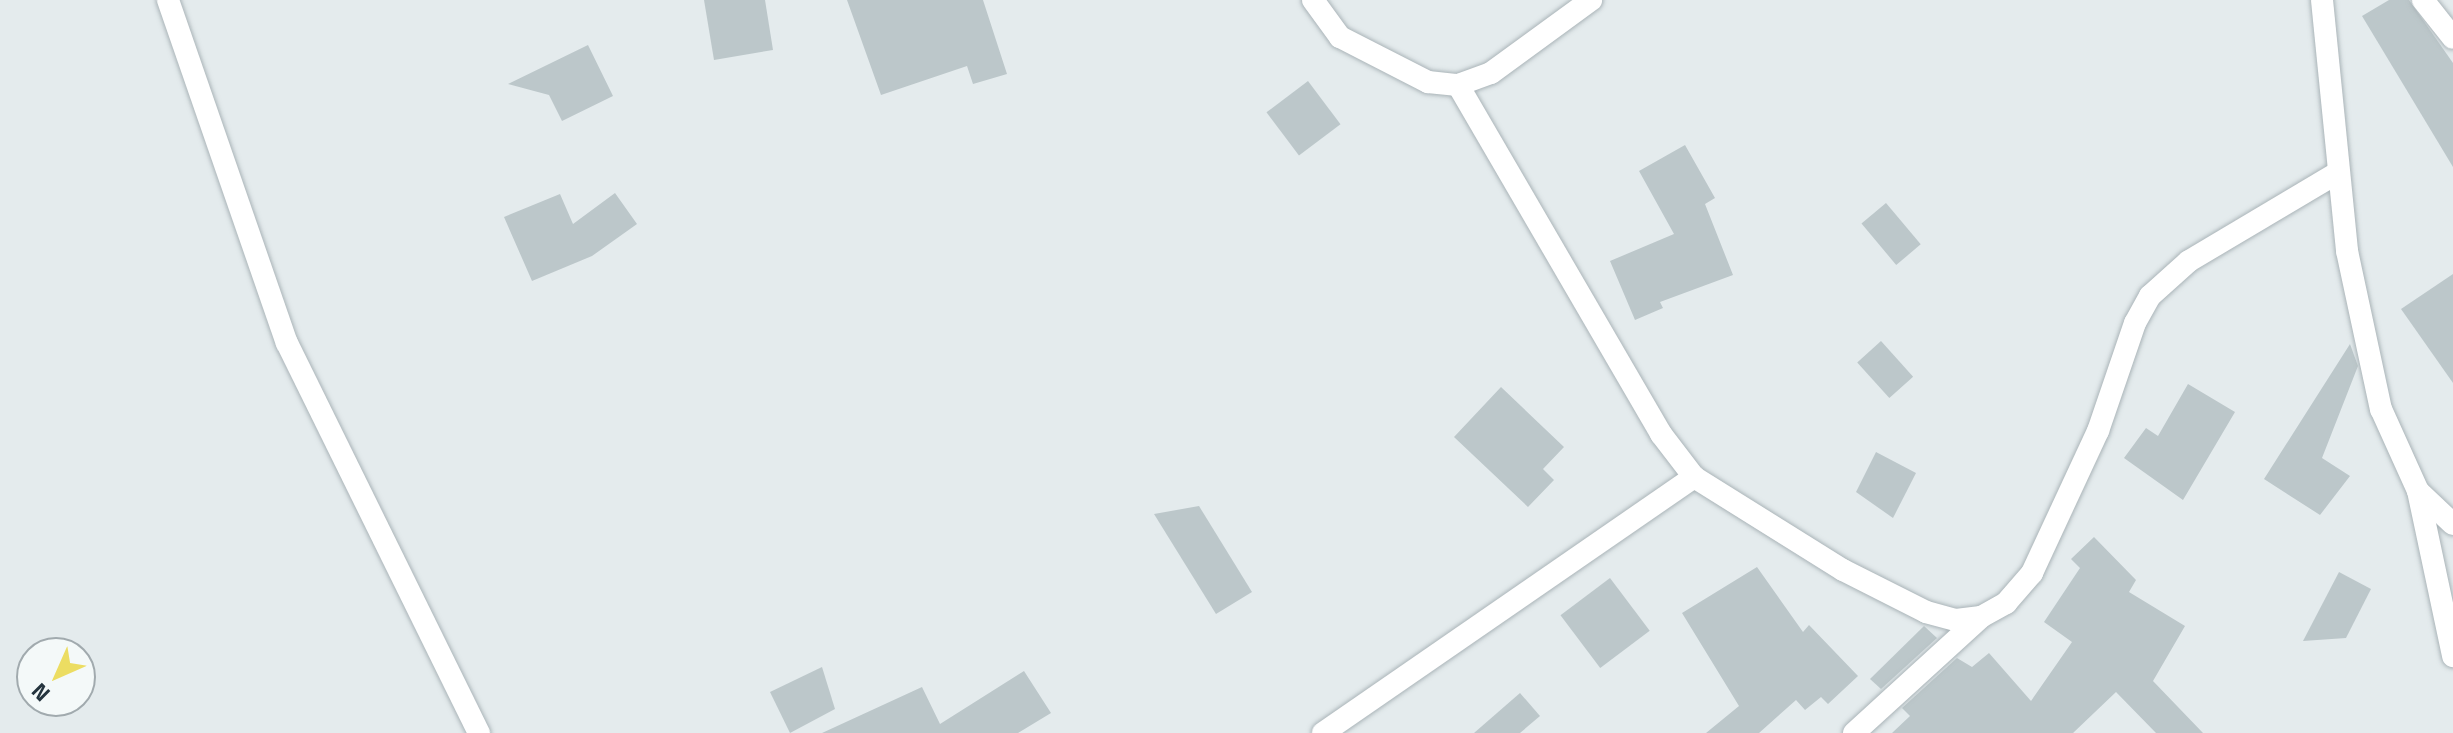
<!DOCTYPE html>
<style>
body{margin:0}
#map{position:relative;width:2453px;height:733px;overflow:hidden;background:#e4ebed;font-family:"Titillium Web",sans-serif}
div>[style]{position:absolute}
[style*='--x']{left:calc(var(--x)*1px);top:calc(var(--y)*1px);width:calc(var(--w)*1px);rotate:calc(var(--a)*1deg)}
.building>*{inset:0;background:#bcc7ca;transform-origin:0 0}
.roads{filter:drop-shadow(0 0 2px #aab4b8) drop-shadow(0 0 2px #aab4b8)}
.minor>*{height:22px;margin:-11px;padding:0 11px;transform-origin:11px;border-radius:11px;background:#fff}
span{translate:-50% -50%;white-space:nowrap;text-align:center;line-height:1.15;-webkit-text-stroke:6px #f4f9f9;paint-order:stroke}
.north{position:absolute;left:16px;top:637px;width:80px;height:80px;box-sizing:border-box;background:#f4f9f9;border:2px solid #a1aaae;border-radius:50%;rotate:225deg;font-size:22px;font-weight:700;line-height:32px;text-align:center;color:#24343e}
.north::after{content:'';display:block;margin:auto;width:28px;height:36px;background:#ecdd62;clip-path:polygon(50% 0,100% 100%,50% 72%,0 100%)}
</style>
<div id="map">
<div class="building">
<i style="clip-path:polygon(704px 0,765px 0,773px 50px,714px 60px)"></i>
<i style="clip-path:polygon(847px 0,983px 0,1007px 74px,973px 84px,967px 66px,881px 95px)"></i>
<i style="clip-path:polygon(2389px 0,2409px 0,2453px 63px,2453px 167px,2362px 16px)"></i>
<i style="clip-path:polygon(588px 45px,613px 96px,562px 121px,549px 95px,508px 84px)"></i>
<i style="left:1308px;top:81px;width:54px;height:52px;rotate:53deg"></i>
<i style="clip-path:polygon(1685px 145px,1715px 198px,1705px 204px,1733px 275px,1660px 302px,1663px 308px,1635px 320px,1610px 261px,1674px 234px,1639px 171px)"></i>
<i style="clip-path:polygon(615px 193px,637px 224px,592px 256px,532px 281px,504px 217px,560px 194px,573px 224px)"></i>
<i style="left:1886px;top:203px;width:54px;height:32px;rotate:50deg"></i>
<i style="clip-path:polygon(2453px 274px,2453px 383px,2401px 309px)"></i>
<i style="left:1881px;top:341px;width:48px;height:32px;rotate:48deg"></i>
<i style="clip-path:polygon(2350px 344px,2358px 366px,2322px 458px,2350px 476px,2320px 515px,2264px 479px)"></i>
<i style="clip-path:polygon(2188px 384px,2235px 412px,2183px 500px,2124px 458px,2146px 428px,2158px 436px)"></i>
<i style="clip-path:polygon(1501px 387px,1564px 447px,1543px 469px,1554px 480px,1528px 507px,1454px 437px)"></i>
<i style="clip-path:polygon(1876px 452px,1916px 473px,1893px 518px,1856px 492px)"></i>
<i style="clip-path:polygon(1199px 506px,1252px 592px,1216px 614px,1154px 514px)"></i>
<i style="clip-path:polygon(2094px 537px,2136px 580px,2129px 592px,2185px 626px,2153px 681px,2203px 733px,2156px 733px,2116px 692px,2073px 733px,1892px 733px,1910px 716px,1902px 708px,1957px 658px,1972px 667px,1989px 653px,2031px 701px,2072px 642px,2044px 622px,2080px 568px,2071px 559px)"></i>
<i style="clip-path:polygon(1757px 567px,1803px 632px,1809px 625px,1858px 676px,1828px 704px,1821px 697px,1805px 710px,1796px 700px,1759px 733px,1706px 733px,1739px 706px,1682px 613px)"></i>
<i style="clip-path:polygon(2339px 572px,2371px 589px,2346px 638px,2303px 641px)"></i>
<i style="left:1610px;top:578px;width:66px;height:62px;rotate:53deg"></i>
<i style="clip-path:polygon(1924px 626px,1937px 638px,1881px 689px,1870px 679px)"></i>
<i style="clip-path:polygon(822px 667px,835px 709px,790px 733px,770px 692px)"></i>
<i style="clip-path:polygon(1024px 671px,1051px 713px,1018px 733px,822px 733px,922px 687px,940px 724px)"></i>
<i style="clip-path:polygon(1520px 693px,1540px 716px,1520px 733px,1474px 733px)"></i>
</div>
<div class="roads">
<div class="minor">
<i style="--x:168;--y:0;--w:363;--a:70.9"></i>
<i style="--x:287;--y:343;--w:435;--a:63.8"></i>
<i style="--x:1313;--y:0;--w:46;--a:53.9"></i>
<i style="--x:1340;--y:37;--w:99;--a:27.1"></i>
<i style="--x:1428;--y:82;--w:30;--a:6"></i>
<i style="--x:1458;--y:85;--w:35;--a:-20"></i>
<i style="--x:1491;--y:73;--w:124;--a:-36.1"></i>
<i style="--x:2322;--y:0;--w:252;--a:84.3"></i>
<i style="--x:2347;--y:251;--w:162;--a:77.9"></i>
<i style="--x:2381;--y:409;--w:90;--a:65.7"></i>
<i style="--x:2418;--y:491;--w:169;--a:78"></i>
<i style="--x:2423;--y:0;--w:48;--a:51.7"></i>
<i style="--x:1458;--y:85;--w:404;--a:59.8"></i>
<i style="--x:1661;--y:434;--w:54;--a:52.5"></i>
<i style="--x:1694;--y:477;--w:176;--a:32"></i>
<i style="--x:1843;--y:570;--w:93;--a:26.8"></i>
<i style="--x:1926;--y:612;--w:31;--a:15"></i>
<i style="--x:1956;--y:620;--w:25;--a:-7"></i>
<i style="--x:1981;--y:617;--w:29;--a:-29"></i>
<i style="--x:2006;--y:603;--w:40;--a:-49"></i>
<i style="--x:2032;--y:573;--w:157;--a:-65.1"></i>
<i style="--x:2098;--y:431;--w:114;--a:-71.1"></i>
<i style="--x:2135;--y:323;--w:31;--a:-61"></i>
<i style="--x:2150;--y:296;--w:52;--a:-41.9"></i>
<i style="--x:2189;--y:261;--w:172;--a:-30.7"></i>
<i style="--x:2418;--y:491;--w:48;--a:43.3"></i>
<i style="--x:1323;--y:733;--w:451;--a:-34.6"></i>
<i style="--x:1854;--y:733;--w:172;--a:-42.4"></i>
</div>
</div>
<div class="north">N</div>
</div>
